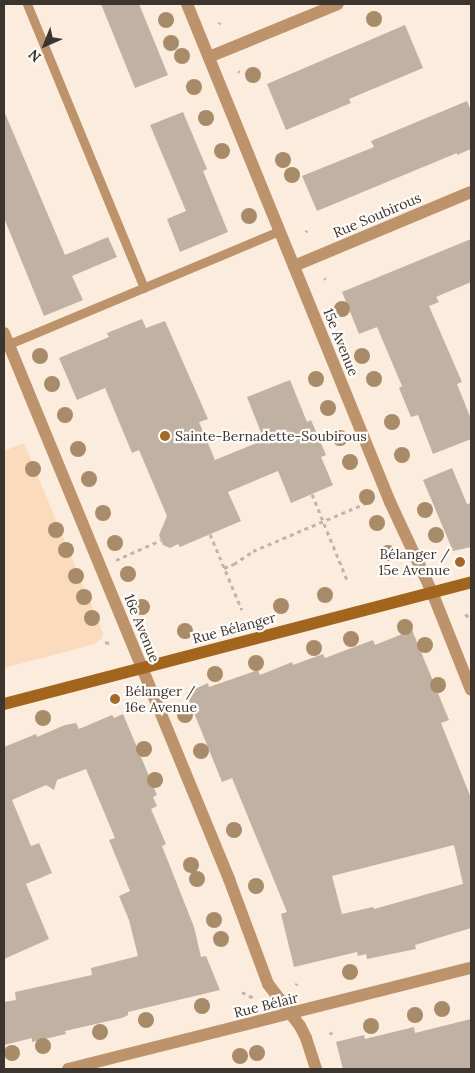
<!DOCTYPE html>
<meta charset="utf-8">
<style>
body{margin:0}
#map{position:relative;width:475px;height:1073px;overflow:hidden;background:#fcecdd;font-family:Lora,serif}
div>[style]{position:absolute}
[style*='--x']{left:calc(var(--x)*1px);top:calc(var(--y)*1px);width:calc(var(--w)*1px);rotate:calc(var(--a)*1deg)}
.green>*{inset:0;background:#fadbbe}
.building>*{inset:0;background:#c0b1a2}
.path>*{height:3px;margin-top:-1.5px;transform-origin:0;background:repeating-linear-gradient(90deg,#c1b4a8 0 4px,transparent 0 8px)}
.lane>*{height:9px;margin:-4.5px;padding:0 4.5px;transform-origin:4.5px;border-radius:4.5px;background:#bc936a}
.street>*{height:12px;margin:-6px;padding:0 6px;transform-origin:6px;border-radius:6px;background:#bc936a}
.secondary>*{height:12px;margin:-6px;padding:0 6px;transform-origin:6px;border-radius:6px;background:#a1651d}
.trees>*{width:16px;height:16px;margin:-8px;border-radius:50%;background:#a88b68}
.dots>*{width:14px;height:14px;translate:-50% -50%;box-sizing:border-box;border:2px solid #fffcf9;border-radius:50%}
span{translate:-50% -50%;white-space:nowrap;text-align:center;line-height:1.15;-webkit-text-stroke:4.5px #fffcf9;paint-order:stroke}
.street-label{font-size:14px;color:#3b342f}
.poi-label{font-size:14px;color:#3b342f}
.left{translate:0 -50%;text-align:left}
.right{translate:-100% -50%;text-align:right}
.frame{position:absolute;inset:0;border:5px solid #3b342f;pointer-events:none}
.north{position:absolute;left:20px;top:20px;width:50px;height:50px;-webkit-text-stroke:4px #fffcf9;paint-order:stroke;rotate:224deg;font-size:14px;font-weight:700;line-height:20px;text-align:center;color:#3b342f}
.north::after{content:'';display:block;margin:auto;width:18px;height:22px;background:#3b342f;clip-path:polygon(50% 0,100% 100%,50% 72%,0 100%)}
</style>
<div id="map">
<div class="green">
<i style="clip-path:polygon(24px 443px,103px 633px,102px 638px,95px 644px,4px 668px,4px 451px)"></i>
</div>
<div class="building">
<i style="clip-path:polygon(101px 4px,139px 4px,168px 75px,135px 88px)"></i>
<i style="clip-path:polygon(405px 25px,423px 68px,349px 99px,351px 103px,286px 130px,267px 84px)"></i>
<i style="clip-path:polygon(467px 101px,471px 111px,471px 149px,457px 155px,457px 153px,317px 211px,302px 176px,374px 147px,371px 141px)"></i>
<i style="clip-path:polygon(4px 111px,65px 255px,108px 237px,117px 257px,72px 276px,83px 300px,44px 316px,4px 218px)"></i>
<i style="clip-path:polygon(183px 112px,207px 169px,203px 171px,228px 232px,180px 252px,167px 219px,186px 211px,150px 125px)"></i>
<i style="clip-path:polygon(471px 239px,471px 282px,436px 297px,439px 302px,429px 306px,462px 382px,457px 384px,471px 419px,471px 439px,433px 454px,418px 415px,411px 417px,399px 388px,402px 386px,377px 327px,359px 334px,342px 292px)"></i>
<i style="clip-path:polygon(142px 319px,146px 328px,165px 321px,208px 419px,199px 422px,215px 460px,264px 440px,247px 397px,290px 380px,307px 422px,311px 420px,326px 455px,321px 457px,333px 485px,291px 503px,278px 471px,228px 492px,241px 521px,180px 547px,178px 544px,170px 548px,163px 545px,159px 535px,167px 516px,139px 450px,132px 453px,105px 388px,77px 400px,59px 358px,109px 337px,107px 333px)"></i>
<i style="clip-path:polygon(452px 468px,467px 504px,471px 503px,471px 547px,453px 551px,423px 480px)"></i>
<i style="clip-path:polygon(evenodd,412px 630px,449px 720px,441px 723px,471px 798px,471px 928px,415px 945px,416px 949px,367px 959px,366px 954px,358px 956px,357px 952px,294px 967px,281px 914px,287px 912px,232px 778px,222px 782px,186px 693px,208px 683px,209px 687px,258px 670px,260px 675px,292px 662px,293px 665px,323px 654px,325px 658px,373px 640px,375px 645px,412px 630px,454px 845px,463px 884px,374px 909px,373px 907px,342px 914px,332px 876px,454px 845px)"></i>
<i style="clip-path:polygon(123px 714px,157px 795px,153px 797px,157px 806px,151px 809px,166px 844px,162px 846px,194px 927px,201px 957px,206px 956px,220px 990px,128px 1012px,128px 1015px,122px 1018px,65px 1031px,66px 1034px,32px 1042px,32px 1038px,4px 1045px,4px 1002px,16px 1000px,15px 992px,92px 975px,91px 968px,138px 956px,129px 920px,119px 896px,130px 891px,109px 840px,115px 838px,86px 769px,57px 780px,54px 790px,46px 785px,12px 800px,31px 846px,39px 843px,52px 873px,26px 884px,49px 939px,4px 959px,4px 747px,36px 734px,37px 737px,65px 725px,76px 723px,79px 729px,112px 715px,114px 718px)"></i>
<i style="clip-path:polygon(471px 1019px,471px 1069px,343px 1069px,336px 1042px,364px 1035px,365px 1039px,414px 1027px,415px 1033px)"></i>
</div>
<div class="path">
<i style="--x:219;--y:24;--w:2;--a:-63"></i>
<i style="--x:238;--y:71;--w:2;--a:27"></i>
<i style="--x:306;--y:232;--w:2;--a:-63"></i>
<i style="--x:324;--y:278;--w:2;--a:27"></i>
<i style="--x:312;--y:494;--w:95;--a:67.8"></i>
<i style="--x:210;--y:534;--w:82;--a:67.2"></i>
<i style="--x:116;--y:560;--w:49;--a:-24"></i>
<i style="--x:224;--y:568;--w:11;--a:-22"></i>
<i style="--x:234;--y:564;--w:23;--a:-34"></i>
<i style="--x:253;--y:551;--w:128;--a:-23"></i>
<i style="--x:465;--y:614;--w:5;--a:37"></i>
<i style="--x:105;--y:642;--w:7;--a:16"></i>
<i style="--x:173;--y:689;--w:6;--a:39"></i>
<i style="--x:130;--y:704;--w:4;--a:-76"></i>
<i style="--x:296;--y:985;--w:2;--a:-63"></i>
<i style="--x:242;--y:992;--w:13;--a:27"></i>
<i style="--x:330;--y:1032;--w:3;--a:45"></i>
</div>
<div class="lane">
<i style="--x:27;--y:4;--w:307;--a:67.6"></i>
<i style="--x:9;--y:344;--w:293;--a:-22.7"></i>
</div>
<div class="street">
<i style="--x:187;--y:4;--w:538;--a:67.82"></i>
<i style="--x:390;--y:502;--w:99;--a:65"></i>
<i style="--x:432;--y:592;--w:105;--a:68.3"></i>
<i style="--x:209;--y:57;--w:139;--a:-22.3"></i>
<i style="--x:294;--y:266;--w:192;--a:-22.7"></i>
<i style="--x:4;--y:333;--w:591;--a:67.6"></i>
<i style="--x:229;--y:879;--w:112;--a:69.6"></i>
<i style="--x:268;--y:984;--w:53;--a:52.7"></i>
<i style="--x:300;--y:1026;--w:13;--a:63"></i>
<i style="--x:306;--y:1038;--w:33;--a:72"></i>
<i style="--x:68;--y:1069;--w:415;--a:-14.1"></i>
</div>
<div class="secondary">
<i style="--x:4;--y:704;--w:483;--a:-14.6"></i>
</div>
<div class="trees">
<i style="left:374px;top:19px"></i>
<i style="left:166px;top:20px"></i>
<i style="left:171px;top:43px"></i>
<i style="left:182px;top:56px"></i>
<i style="left:253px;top:75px"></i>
<i style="left:194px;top:87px"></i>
<i style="left:206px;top:118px"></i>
<i style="left:222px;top:151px"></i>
<i style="left:283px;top:160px"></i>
<i style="left:292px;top:175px"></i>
<i style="left:249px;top:216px"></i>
<i style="left:342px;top:309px"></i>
<i style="left:40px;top:356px"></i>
<i style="left:362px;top:356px"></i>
<i style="left:316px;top:379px"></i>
<i style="left:374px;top:379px"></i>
<i style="left:52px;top:384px"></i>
<i style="left:328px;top:408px"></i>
<i style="left:65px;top:415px"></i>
<i style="left:392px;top:422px"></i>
<i style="left:340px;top:438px"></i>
<i style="left:78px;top:449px"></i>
<i style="left:402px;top:455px"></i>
<i style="left:350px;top:462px"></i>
<i style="left:33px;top:469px"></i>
<i style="left:89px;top:479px"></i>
<i style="left:367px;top:497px"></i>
<i style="left:425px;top:510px"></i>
<i style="left:103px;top:513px"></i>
<i style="left:377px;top:523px"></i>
<i style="left:56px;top:530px"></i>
<i style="left:436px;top:535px"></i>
<i style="left:115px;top:543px"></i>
<i style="left:66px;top:550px"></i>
<i style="left:388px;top:553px"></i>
<i style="left:128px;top:574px"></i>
<i style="left:76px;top:576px"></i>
<i style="left:325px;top:595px"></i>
<i style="left:84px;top:597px"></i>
<i style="left:281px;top:606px"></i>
<i style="left:142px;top:607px"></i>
<i style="left:92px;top:618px"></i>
<i style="left:405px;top:627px"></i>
<i style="left:185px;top:631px"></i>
<i style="left:351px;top:639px"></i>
<i style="left:425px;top:645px"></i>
<i style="left:314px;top:648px"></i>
<i style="left:256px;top:663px"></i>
<i style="left:215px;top:674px"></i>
<i style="left:438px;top:685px"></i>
<i style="left:185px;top:715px"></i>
<i style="left:43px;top:718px"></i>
<i style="left:144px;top:749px"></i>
<i style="left:201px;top:751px"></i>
<i style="left:155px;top:780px"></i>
<i style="left:234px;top:830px"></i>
<i style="left:191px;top:865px"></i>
<i style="left:197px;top:879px"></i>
<i style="left:256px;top:886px"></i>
<i style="left:214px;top:920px"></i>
<i style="left:221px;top:939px"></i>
<i style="left:350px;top:972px"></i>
<i style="left:202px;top:1006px"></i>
<i style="left:442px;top:1009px"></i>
<i style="left:415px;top:1015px"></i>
<i style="left:146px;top:1020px"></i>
<i style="left:371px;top:1026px"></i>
<i style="left:100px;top:1032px"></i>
<i style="left:43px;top:1046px"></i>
<i style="left:12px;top:1053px"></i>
<i style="left:257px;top:1053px"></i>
<i style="left:240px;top:1056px"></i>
</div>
<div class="dots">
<i style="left:165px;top:436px;background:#a26927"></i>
<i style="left:460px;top:562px;background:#a26927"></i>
<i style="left:115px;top:699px;background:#a26927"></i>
</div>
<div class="street-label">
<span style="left:377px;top:215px;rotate:-23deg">Rue Soubirous</span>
<span style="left:341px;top:342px;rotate:68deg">15e Avenue</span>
<span style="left:142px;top:628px;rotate:68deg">16e Avenue</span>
<span style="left:234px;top:628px;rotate:-15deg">Rue Bélanger</span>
<span style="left:266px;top:1005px;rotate:-14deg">Rue Bélair</span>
</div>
<div class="poi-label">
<span class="left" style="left:175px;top:436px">Sainte-Bernadette-Soubirous</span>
<span class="right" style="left:450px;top:562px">Bélanger /<br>15e Avenue</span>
<span class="left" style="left:125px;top:699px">Bélanger /<br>16e Avenue</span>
</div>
<div class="frame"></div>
<div class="north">N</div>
</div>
